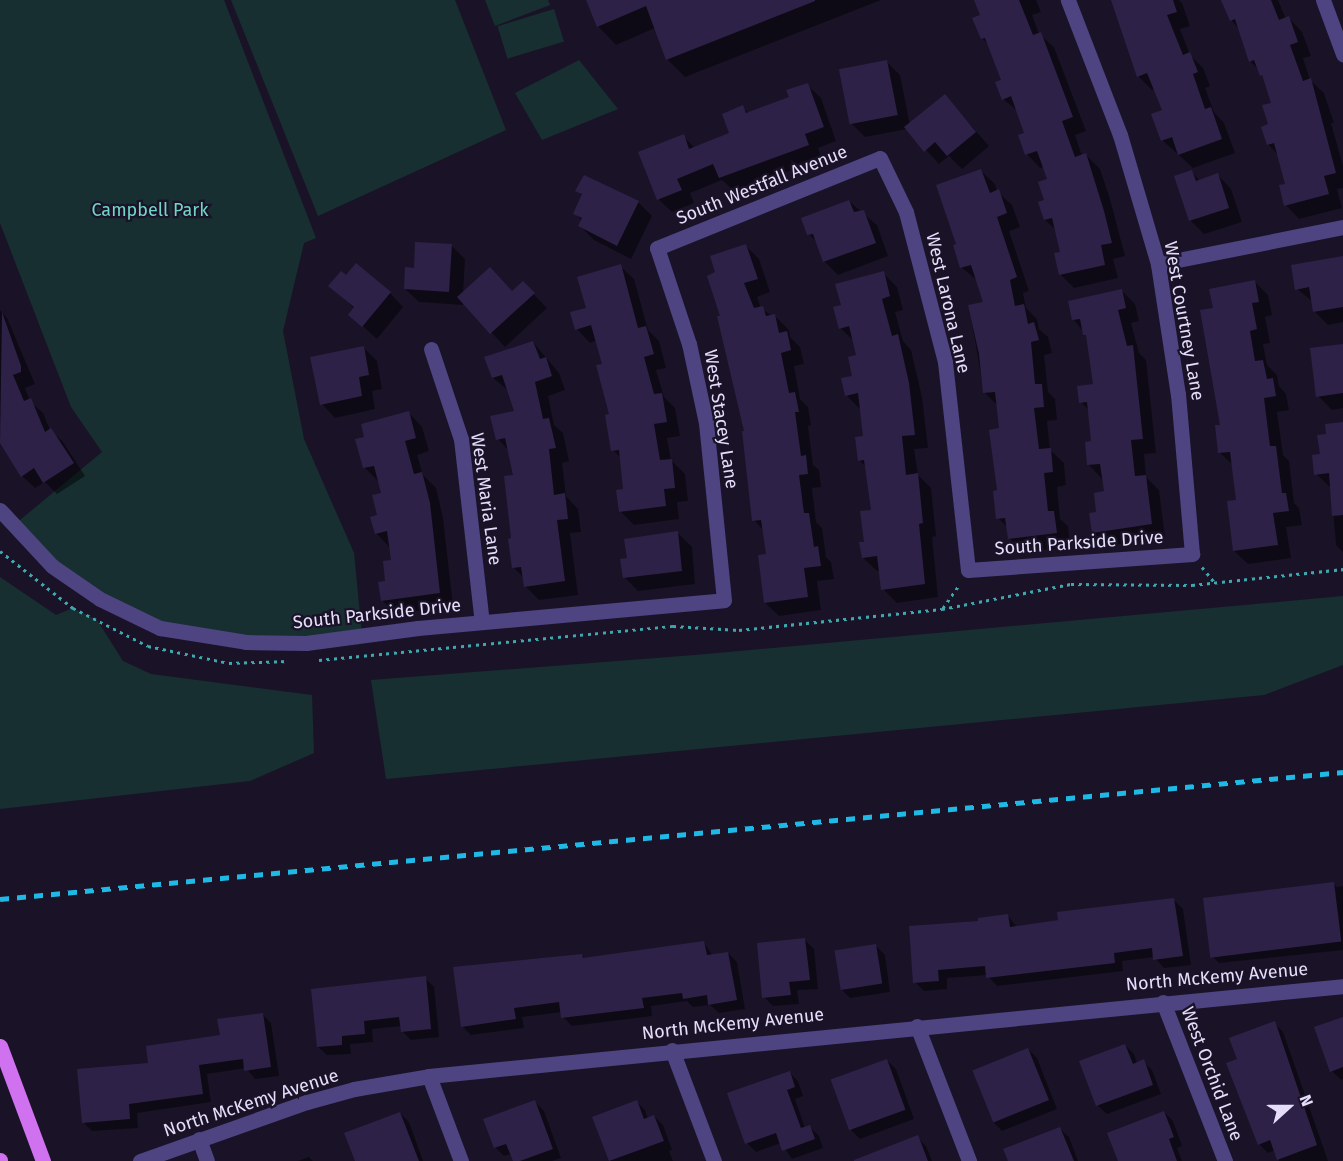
<!DOCTYPE html>
<style>
body{margin:0}
#map{position:relative;width:1343px;height:1161px;overflow:hidden;background:#1a1328;font-family:"Fira Sans",sans-serif}
div>[style]{position:absolute}
[style*='--x']{left:calc(var(--x)*1px);top:calc(var(--y)*1px);width:calc(var(--w)*1px);rotate:calc(var(--a)*1deg)}
.green>*{inset:0;background:#172f31;transform-origin:0 0}
.shadow>*{inset:0;background:#0007}
.building>*{inset:0;background:#2e2147;transform-origin:0 0}
.path>*{height:3px;margin-top:-1.5px;transform-origin:0;background:repeating-linear-gradient(90deg,#3ea8af 0 3px,transparent 0 7.5px)}
.minor>*{height:15px;margin:-7.5px;padding:0 7.5px;transform-origin:7.5px;border-radius:7.5px;background:#4e4482}
.major>*{height:15px;margin:-7.5px;padding:0 7.5px;transform-origin:7.5px;border-radius:7.5px;background:#d071ef}
.rail>*{height:4.5px;margin-top:-2.25px;transform-origin:0;background:repeating-linear-gradient(90deg,#1fb9e6 0 9px,transparent 0 17px)}
span{translate:-50% -50%;white-space:nowrap;text-align:center;line-height:1.15;-webkit-text-stroke:4.5px #1a1328;paint-order:stroke}
.street-label{font-size:18px;color:#e5defb}
.park-label{font-size:18px;color:#71d5c8}
.north{position:absolute;left:1259px;top:1077px;width:60px;height:60px;-webkit-text-stroke:4px #1a1328;paint-order:stroke;rotate:69deg;font-size:16px;font-weight:700;line-height:24px;text-align:center;color:#e5defb}
.north::after{content:'';display:block;margin:auto;width:21px;height:27px;background:#e5defb;clip-path:polygon(50% 0,100% 100%,50% 72%,0 100%)}
</style>
<div id="map">
<div class="green">
<i style="clip-path:polygon(0 0,224px 0,316px 238px,304px 243px,283px 331px,304px 439px,354px 553px,362px 635px,306px 643px,160px 628px,100px 599px,14px 525px,102px 452px,71px 407px,0 223px)"></i>
<i style="clip-path:polygon(231px 0,455px 0,506px 130px,318px 216px)"></i>
<i style="clip-path:polygon(485px 0,548px 0,550px 5px,495px 26px)"></i>
<i style="left:554px;top:9px;width:34px;height:59px;rotate:73deg"></i>
<i style="clip-path:polygon(579px 60px,618px 109px,542px 140px,515px 93px)"></i>
<i style="clip-path:polygon(0 577px,56px 615px,73px 608px,97px 620px,123px 661px,151px 674px,312px 695px,314px 753px,250px 781px,0 809px)"></i>
<i style="clip-path:polygon(1343px 596px,1343px 665px,1264px 695px,386px 779px,371px 680px,695px 655px)"></i>
</div>
<div class="shadow">
<i style="clip-path:polygon(588px 0,881px 0,685px 77px,667px 59px,655px 28px,616px 45px,598px 26px)"></i>
<i style="clip-path:polygon(975px 0,1036px 0,1041px 12px,1032px 15px,1039px 34px,1054px 47px,1086px 131px,1075px 135px,1082px 156px,1086px 155px,1100px 169px,1110px 199px,1125px 256px,1113px 259px,1118px 278px,1074px 288px,1060px 274px,1062px 253px,1057px 231px,1045px 220px,1048px 179px,1044px 167px,1040px 168px,1027px 154px,1026px 134px,1019px 112px,1003px 99px,1003px 81px,990px 46px,982px 38px,981px 16px)"></i>
<i style="clip-path:polygon(1112px 0,1179px 0,1182px 3px,1190px 26px,1180px 29px,1190px 55px,1203px 68px,1210px 86px,1205px 88px,1214px 112px,1224px 123px,1235px 153px,1193px 168px,1162px 140px,1164px 111px,1155px 89px,1152px 90px,1139px 77px)"></i>
<i style="clip-path:polygon(1223px 0,1278px 0,1286px 19px,1289px 18px,1302px 32px,1311px 56px,1303px 58px,1310px 80px,1324px 93px,1334px 123px,1331px 123px,1343px 166px,1343px 188px,1337px 189px,1342px 208px,1299px 219px,1286px 205px,1286px 185px,1278px 155px,1268px 144px,1273px 104px,1260px 71px,1250px 61px,1239px 29px,1231px 20px)"></i>
<i style="clip-path:polygon(886px 61px,900px 75px,910px 125px,945px 96px,989px 146px,962px 169px,949px 156px,939px 164px,907px 129px,865px 137px,851px 123px)"></i>
<i style="clip-path:polygon(807px 85px,821px 98px,836px 141px,818px 148px,822px 159px,734px 191px,722px 180px,690px 193px,694px 203px,672px 212px,658px 199px,683px 136px,695px 148px,731px 134px,742px 107px,749px 113px,791px 98px)"></i>
<i style="clip-path:polygon(981px 171px,995px 184px,997px 191px,1012px 205px,1020px 227px,1009px 231px,1029px 291px,1023px 293px,1026px 308px,1037px 319px,1039px 329px,1048px 337px,1052px 353px,1044px 355px,1048px 392px,1055px 399px,1057px 420px,1047px 421px,1050px 450px,1064px 463px,1066px 485px,1057px 487px,1060px 519px,1068px 526px,1070px 547px,1023px 552px,1009px 538px,1008px 528px,998px 518px,1000px 430px,998px 406px,984px 392px,969px 306px,985px 303px,978px 281px,962px 268px,955px 246px,958px 245px)"></i>
<i style="clip-path:polygon(1192px 172px,1200px 181px,1218px 175px,1231px 189px,1242px 222px,1204px 234px,1190px 220px)"></i>
<i style="clip-path:polygon(585px 177px,639px 203px,652px 216px,631px 259px,594px 240px,580px 226px,582px 221px,575px 213px,583px 196px,577px 190px)"></i>
<i style="clip-path:polygon(849px 201px,877px 225px,888px 256px,838px 275px,824px 261px,818px 243px,809px 234px)"></i>
<i style="clip-path:polygon(451px 245px,465px 259px,463px 294px,513px 292px,523px 283px,547px 308px,505px 347px,463px 302px,463px 305px,419px 302px,405px 289px,415px 269px)"></i>
<i style="clip-path:polygon(745px 245px,759px 259px,770px 292px,757px 297px,761px 308px,772px 316px,775px 316px,789px 330px,790px 337px,800px 347px,804px 364px,794px 366px,800px 399px,808px 407px,811px 425px,808px 426px,813px 465px,819px 470px,821px 487px,812px 488px,816px 522px,822px 528px,826px 557px,831px 562px,834px 579px,817px 581px,821px 610px,779px 616px,765px 603px,767px 555px,764px 531px,754px 520px,746px 432px,722px 317px,717px 273px)"></i>
<i style="clip-path:polygon(1343px 258px,1343px 322px,1328px 325px,1314px 311px,1313px 302px,1297px 289px)"></i>
<i style="clip-path:polygon(620px 266px,634px 279px,648px 330px,659px 341px,666px 368px,656px 370px,664px 397px,675px 408px,680px 436px,667px 438px,671px 460px,685px 474px,688px 501px,677px 502px,679px 519px,634px 525px,620px 511px,625px 490px,621px 458px,613px 450px,604px 365px,597px 340px,590px 343px,577px 329px,588px 309px)"></i>
<i style="clip-path:polygon(883px 273px,897px 287px,903px 310px,895px 312px,903px 341px,911px 350px,922px 397px,928px 448px,914px 449px,918px 475px,931px 488px,936px 536px,932px 537px,938px 597px,897px 603px,883px 589px,880px 571px,877px 571px,863px 558px,873px 511px,867px 468px,859px 460px,865px 438px,861px 410px,847px 396px,858px 356px,855px 342px,840px 328px,842px 306px)"></i>
<i style="clip-path:polygon(347px 277px,390px 293px,403px 307px,377px 339px,350px 315px,355px 309px,330px 286px)"></i>
<i style="clip-path:polygon(1255px 282px,1268px 295px,1272px 315px,1265px 317px,1270px 343px,1263px 344px,1267px 365px,1277px 375px,1279px 386px,1286px 394px,1289px 410px,1277px 412px,1283px 455px,1289px 461px,1294px 503px,1299px 508px,1302px 525px,1286px 527px,1291px 558px,1248px 564px,1234px 551px,1238px 501px,1234px 466px,1220px 453px,1222px 426px,1214px 309px)"></i>
<i style="clip-path:polygon(1121px 290px,1135px 304px,1139px 321px,1131px 323px,1139px 353px,1146px 360px,1156px 453px,1144px 454px,1146px 477px,1159px 490px,1165px 537px,1107px 546px,1093px 532px,1106px 493px,1102px 479px,1089px 465px,1093px 443px,1089px 411px,1081px 402px,1094px 385px,1088px 338px,1074px 320px)"></i>
<i style="clip-path:polygon(0 310px,7px 318px,35px 384px,25px 388px,30px 401px,43px 413px,50px 430px,63px 442px,85px 476px,57px 494px,45px 482px,35px 488px,22px 476px,0 440px)"></i>
<i style="clip-path:polygon(533px 342px,559px 373px,565px 390px,548px 396px,554px 425px,563px 433px,569px 461px,562px 463px,566px 496px,578px 509px,581px 532px,570px 533px,578px 595px,539px 600px,525px 586px,524px 578px,513px 567px,515px 476px,509px 451px,498px 439px,516px 412px,509px 391px,493px 378px)"></i>
<i style="clip-path:polygon(1343px 345px,1343px 408px,1332px 410px,1318px 396px)"></i>
<i style="clip-path:polygon(363px 347px,377px 361px,382px 389px,372px 391px,375px 409px,335px 418px,322px 404px)"></i>
<i style="clip-path:polygon(409px 413px,422px 427px,429px 451px,417px 455px,423px 475px,436px 488px,443px 518px,453px 606px,396px 614px,382px 600px,392px 561px,390px 548px,376px 533px,383px 495px,378px 481px,365px 468px,366px 438px)"></i>
<i style="clip-path:polygon(1343px 423px,1343px 552px,1336px 545px,1331px 488px,1316px 474px,1321px 455px)"></i>
<i style="clip-path:polygon(678px 533px,692px 547px,695px 584px,638px 591px,624px 577px,629px 559px)"></i>
<i style="clip-path:polygon(1334px 884px,1337px 887px,1343px 886px,1343px 950px,1219px 963px,1210px 954px)"></i>
<i style="clip-path:polygon(1174px 900px,1183px 909px,1191px 965px,1164px 968px,1154px 957px,1122px 961px,1123px 971px,997px 986px,987px 975px,947px 978px,947px 989px,924px 991px,915px 982px,980px 922px,1008px 916px,1017px 927px)"></i>
<i style="clip-path:polygon(805px 940px,814px 949px,818px 989px,797px 990px,799px 1004px,773px 1006px,764px 997px)"></i>
<i style="clip-path:polygon(704px 943px,713px 956px,728px 953px,737px 962px,745px 1009px,719px 1013px,710px 1005px,693px 1007px,687px 1001px,651px 1006px,652px 1016px,572px 1026px,563px 1017px,562px 1012px,522px 1017px,524px 1028px,471px 1035px,462px 1026px,582px 956px,586px 959px)"></i>
<i style="clip-path:polygon(876px 946px,885px 955px,890px 992px,850px 998px,841px 989px)"></i>
<i style="clip-path:polygon(425px 978px,434px 987px,439px 1037px,411px 1040px,402px 1031px,402px 1026px,372px 1029px,373px 1042px,350px 1044px,351px 1054px,327px 1055px,318px 1047px)"></i>
<i style="clip-path:polygon(262px 1014px,271px 1023px,279px 1076px,255px 1079px,246px 1068px,207px 1074px,211px 1102px,137px 1113px,138px 1128px,92px 1131px,83px 1122px,150px 1064px,221px 1037px)"></i>
<i style="clip-path:polygon(1343px 1018px,1343px 1079px,1341px 1080px,1332px 1071px)"></i>
<i style="clip-path:polygon(1274px 1023px,1283px 1032px,1328px 1161px,1279px 1161px,1275px 1150px,1268px 1153px,1259px 1144px,1239px 1060px)"></i>
<i style="clip-path:polygon(1125px 1045px,1134px 1054px,1137px 1063px,1143px 1061px,1152px 1070px,1161px 1094px,1107px 1114px,1098px 1106px,1081px 1062px)"></i>
<i style="clip-path:polygon(1028px 1049px,1037px 1058px,1057px 1109px,1002px 1131px,993px 1122px)"></i>
<i style="clip-path:polygon(887px 1060px,896px 1069px,914px 1119px,860px 1139px,851px 1130px)"></i>
<i style="clip-path:polygon(789px 1072px,798px 1081px,803px 1096px,795px 1099px,805px 1128px,810px 1127px,819px 1136px,823px 1148px,792px 1159px,781px 1143px,756px 1152px,747px 1143px)"></i>
<i style="clip-path:polygon(636px 1101px,645px 1110px,648px 1119px,654px 1116px,663px 1125px,672px 1150px,669px 1151px,673px 1161px,610px 1161px,594px 1118px)"></i>
<i style="clip-path:polygon(535px 1102px,544px 1111px,561px 1158px,552px 1161px,514px 1161px,511px 1154px,504px 1156px,495px 1147px)"></i>
<i style="clip-path:polygon(1164px 1112px,1173px 1121px,1182px 1146px,1177px 1148px,1182px 1161px,1119px 1161px)"></i>
<i style="clip-path:polygon(400px 1113px,409px 1122px,423px 1161px,357px 1161px)"></i>
<i style="clip-path:polygon(1060px 1129px,1069px 1137px,1078px 1161px,1010px 1161px)"></i>
<i style="clip-path:polygon(917px 1137px,926px 1146px,932px 1161px,869px 1161px)"></i>
<i style="clip-path:polygon(309px 1157px,313px 1161px,298px 1161px)"></i>
</div>
<div class="building">
<i style="clip-path:polygon(586px 0,815px 0,815px 1px,666px 60px,646px 6px,597px 27px)"></i>
<i style="clip-path:polygon(974px 0,1019px 0,1033px 35px,1041px 32px,1073px 117px,1062px 121px,1075px 157px,1086px 153px,1104px 211px,1112px 243px,1101px 245px,1105px 265px,1059px 275px,1054px 253px,1060px 252px,1052px 218px,1044px 220px,1038px 202px,1044px 200px,1038px 182px,1047px 179px,1037px 151px,1025px 155px,1018px 135px,1024px 133px,1011px 96px,1002px 100px,995px 82px,1001px 80px,985px 38px,981px 39px,972px 18px,980px 15px)"></i>
<i style="clip-path:polygon(1111px 0,1173px 0,1177px 12px,1167px 15px,1183px 55px,1190px 52px,1198px 72px,1193px 74px,1205px 109px,1211px 107px,1222px 139px,1178px 155px,1172px 137px,1161px 141px,1151px 114px,1162px 110px,1147px 73px,1137px 77px)"></i>
<i style="clip-path:polygon(1221px 0,1271px 0,1279px 20px,1289px 16px,1298px 42px,1290px 45px,1303px 81px,1311px 78px,1336px 173px,1324px 176px,1329px 194px,1284px 206px,1279px 185px,1285px 184px,1274px 143px,1267px 145px,1261px 127px,1268px 124px,1262px 105px,1271px 103px,1262px 75px,1260px 76px,1254px 60px,1249px 62px,1235px 19px,1230px 21px)"></i>
<i style="left:887px;top:60px;width:56px;height:49px;rotate:79deg"></i>
<i style="clip-path:polygon(808px 83px,824px 127px,805px 134px,809px 145px,719px 178px,713px 164px,677px 179px,682px 190px,657px 200px,638px 152px,684px 134px,689px 149px,729px 133px,722px 114px,743px 105px,746px 113px,789px 97px,786px 90px)"></i>
<i style="clip-path:polygon(945px 94px,976px 132px,947px 156px,935px 142px,924px 152px,904px 127px)"></i>
<i style="clip-path:polygon(981px 169px,990px 193px,999px 189px,1007px 213px,997px 217px,1017px 277px,1010px 280px,1015px 306px,1024px 304px,1028px 324px,1034px 322px,1039px 340px,1031px 342px,1035px 384px,1042px 384px,1044px 407px,1034px 408px,1039px 449px,1051px 448px,1053px 472px,1044px 473px,1048px 511px,1054px 511px,1057px 533px,1008px 539px,1005px 518px,996px 519px,993px 491px,997px 490px,989px 430px,999px 428px,995px 392px,983px 393px,979px 354px,968px 305px,983px 302px,971px 265px,960px 268px,953px 245px,956px 244px,936px 185px)"></i>
<i style="clip-path:polygon(1192px 170px,1196px 181px,1218px 173px,1229px 208px,1189px 221px,1174px 176px)"></i>
<i style="clip-path:polygon(584px 175px,639px 201px,617px 246px,578px 226px,582px 218px,573px 214px,582px 194px,575px 191px)"></i>
<i style="clip-path:polygon(849px 200px,854px 212px,864px 210px,876px 243px,823px 262px,813px 234px,807px 235px,801px 218px)"></i>
<i style="clip-path:polygon(415px 242px,452px 244px,449px 292px,404px 289px,405px 267px,414px 268px)"></i>
<i style="clip-path:polygon(746px 244px,758px 279px,744px 283px,754px 308px,763px 306px,766px 316px,775px 314px,779px 333px,787px 331px,791px 350px,781px 353px,789px 393px,795px 392px,799px 412px,795px 412px,801px 456px,806px 455px,808px 474px,799px 475px,804px 513px,809px 513px,814px 547px,818px 546px,821px 566px,804px 568px,808px 597px,764px 603px,758px 555px,766px 554px,761px 520px,752px 521px,742px 431px,744px 431px,717px 316px,720px 316px,707px 276px,715px 272px,710px 256px)"></i>
<i style="clip-path:polygon(1343px 256px,1343px 307px,1313px 312px,1309px 287px,1295px 290px,1291px 265px)"></i>
<i style="clip-path:polygon(356px 263px,391px 292px,362px 327px,348px 315px,354px 307px,328px 286px,341px 271px,346px 275px)"></i>
<i style="clip-path:polygon(621px 264px,638px 328px,646px 326px,654px 354px,644px 357px,654px 394px,662px 393px,667px 422px,654px 424px,660px 460px,672px 459px,675px 488px,664px 489px,666px 506px,619px 512px,616px 490px,623px 489px,619px 450px,611px 451px,605px 415px,609px 414px,596px 365px,602px 364px,591px 325px,575px 330px,570px 312px,586px 308px,577px 277px)"></i>
<i style="clip-path:polygon(490px 267px,512px 291px,523px 281px,535px 293px,490px 334px,457px 297px)"></i>
<i style="clip-path:polygon(884px 271px,890px 296px,882px 299px,892px 336px,898px 334px,909px 383px,915px 435px,902px 436px,906px 475px,918px 473px,923px 523px,919px 524px,925px 584px,881px 590px,877px 556px,862px 558px,859px 542px,864px 542px,860px 511px,871px 510px,864px 460px,858px 461px,855px 437px,863px 436px,858px 393px,845px 396px,841px 378px,852px 376px,848px 357px,856px 355px,849px 326px,839px 329px,833px 307px,841px 305px,835px 284px)"></i>
<i style="clip-path:polygon(1255px 280px,1259px 302px,1252px 303px,1257px 329px,1250px 331px,1255px 361px,1263px 360px,1267px 379px,1273px 378px,1276px 396px,1264px 398px,1270px 446px,1276px 446px,1282px 493px,1286px 493px,1289px 511px,1273px 513px,1278px 545px,1233px 551px,1227px 501px,1236px 500px,1230px 452px,1218px 453px,1215px 425px,1220px 425px,1200px 310px,1213px 308px,1209px 289px)"></i>
<i style="clip-path:polygon(1122px 289px,1126px 308px,1118px 310px,1127px 346px,1133px 345px,1143px 439px,1131px 440px,1135px 476px,1146px 475px,1152px 524px,1092px 533px,1089px 513px,1096px 512px,1094px 493px,1104px 491px,1100px 464px,1087px 465px,1085px 442px,1091px 441px,1087px 402px,1079px 403px,1077px 386px,1093px 384px,1086px 335px,1083px 335px,1080px 319px,1072px 320px,1068px 301px)"></i>
<i style="clip-path:polygon(2px 312px,21px 366px,21px 372px,13px 375px,24px 401px,31px 398px,45px 432px,51px 428px,74px 463px,43px 483px,34px 468px,21px 477px,0 443px)"></i>
<i style="clip-path:polygon(533px 341px,540px 359px,546px 357px,552px 376px,535px 382px,543px 419px,549px 418px,556px 448px,549px 449px,554px 495px,565px 493px,568px 519px,557px 520px,565px 581px,524px 587px,521px 567px,512px 568px,508px 539px,511px 538px,504px 476px,513px 475px,505px 438px,496px 440px,490px 416px,514px 411px,502px 375px,492px 378px,484px 357px)"></i>
<i style="clip-path:polygon(1343px 344px,1343px 393px,1316px 397px,1310px 348px)"></i>
<i style="clip-path:polygon(364px 346px,369px 375px,359px 377px,362px 396px,320px 405px,310px 357px)"></i>
<i style="clip-path:polygon(409px 411px,416px 438px,405px 441px,414px 474px,422px 472px,430px 503px,440px 593px,381px 601px,378px 582px,385px 581px,383px 561px,391px 560px,387px 531px,375px 534px,370px 517px,377px 515px,372px 495px,381px 493px,374px 466px,363px 468px,355px 439px,364px 437px,361px 424px)"></i>
<i style="clip-path:polygon(1343px 422px,1343px 515px,1332px 516px,1329px 473px,1314px 475px,1312px 455px,1320px 454px,1317px 435px,1326px 434px,1325px 424px)"></i>
<i style="clip-path:polygon(678px 531px,682px 571px,623px 578px,620px 559px,627px 558px,624px 539px)"></i>
<i style="left:1334px;top:882px;width:60px;height:132px;rotate:83deg"></i>
<i style="clip-path:polygon(1174px 898px,1183px 956px,1153px 960px,1152px 948px,1114px 953px,1115px 963px,986px 978px,985px 966px,938px 970px,939px 981px,913px 983px,909px 926px,978px 921px,978px 918px,1008px 914px,1010px 927px,1058px 920px,1057px 912px)"></i>
<i style="clip-path:polygon(805px 938px,810px 980px,789px 982px,791px 995px,762px 998px,757px 943px)"></i>
<i style="clip-path:polygon(704px 941px,707px 955px,728px 952px,737px 1000px,708px 1005px,707px 995px,683px 999px,682px 993px,642px 998px,644px 1008px,561px 1018px,559px 1002px,514px 1008px,516px 1019px,461px 1027px,453px 967px,582px 954px,583px 958px)"></i>
<i style="left:876px;top:944px;width:40px;height:42px;rotate:81deg"></i>
<i style="clip-path:polygon(426px 976px,431px 1029px,401px 1032px,399px 1017px,364px 1021px,365px 1034px,342px 1036px,342px 1045px,317px 1047px,311px 989px)"></i>
<i style="clip-path:polygon(263px 1013px,271px 1067px,244px 1071px,243px 1059px,199px 1065px,203px 1094px,129px 1104px,130px 1119px,82px 1123px,77px 1069px,148px 1063px,146px 1046px,220px 1035px,217px 1019px)"></i>
<i style="clip-path:polygon(1343px 1017px,1343px 1067px,1330px 1072px,1314px 1027px)"></i>
<i style="clip-path:polygon(1275px 1021px,1317px 1145px,1277px 1160px,1270px 1140px,1258px 1145px,1226px 1063px,1237px 1059px,1229px 1038px)"></i>
<i style="clip-path:polygon(1125px 1044px,1133px 1064px,1144px 1059px,1153px 1085px,1096px 1106px,1079px 1061px)"></i>
<i style="left:1028px;top:1048px;width:56px;height:60px;rotate:68deg"></i>
<i style="left:887px;top:1059px;width:54px;height:60px;rotate:70deg"></i>
<i style="clip-path:polygon(790px 1071px,795px 1087px,787px 1090px,801px 1128px,810px 1125px,815px 1139px,782px 1151px,776px 1133px,745px 1144px,727px 1093px)"></i>
<i style="clip-path:polygon(535px 1100px,553px 1149px,520px 1161px,513px 1161px,506px 1144px,494px 1148px,483px 1119px)"></i>
<i style="clip-path:polygon(637px 1100px,644px 1119px,654px 1115px,664px 1141px,609px 1161px,592px 1117px)"></i>
<i style="clip-path:polygon(1164px 1111px,1174px 1137px,1169px 1139px,1177px 1161px,1118px 1161px,1107px 1133px)"></i>
<i style="clip-path:polygon(400px 1112px,419px 1161px,355px 1161px,344px 1133px)"></i>
<i style="clip-path:polygon(1060px 1127px,1074px 1161px,1008px 1161px,1003px 1149px)"></i>
<i style="clip-path:polygon(918px 1135px,928px 1161px,854px 1161px,854px 1160px)"></i>
</div>
<div class="path">
<i style="--x:0;--y:551;--w:93;--a:38"></i>
<i style="--x:73;--y:608;--w:84;--a:26.9"></i>
<i style="--x:148;--y:646;--w:83;--a:11.9"></i>
<i style="--x:229;--y:663;--w:60;--a:-1.9"></i>
<i style="--x:1202;--y:567;--w:19;--a:51"></i>
<i style="--x:943;--y:608;--w:29;--a:-55"></i>
<i style="--x:319;--y:660;--w:356;--a:-5.5"></i>
<i style="--x:673;--y:626;--w:66;--a:3.5"></i>
<i style="--x:739;--y:630;--w:204;--a:-5.9"></i>
<i style="--x:942;--y:609;--w:131;--a:-11"></i>
<i style="--x:1071;--y:584;--w:121;--a:0.5"></i>
<i style="--x:1192;--y:585;--w:152;--a:-6"></i>
</div>
<div class="minor">
<i style="--x:1323;--y:0;--w:58;--a:69.7"></i>
<i style="--x:1158;--y:264;--w:189;--a:-11.3"></i>
<i style="--x:431;--y:349;--w:95;--a:71.6"></i>
<i style="--x:461;--y:439;--w:184;--a:83.5"></i>
<i style="--x:0;--y:510;--w:76;--a:47.1"></i>
<i style="--x:52;--y:566;--w:58;--a:34.5"></i>
<i style="--x:100;--y:599;--w:67;--a:25.8"></i>
<i style="--x:160;--y:628;--w:87;--a:9.2"></i>
<i style="--x:246;--y:642;--w:60;--a:1"></i>
<i style="--x:306;--y:643;--w:113;--a:-7.6"></i>
<i style="--x:418;--y:628;--w:307;--a:-5.2"></i>
<i style="--x:724;--y:600;--w:178;--a:-95.8"></i>
<i style="--x:706;--y:423;--w:81;--a:-102.1"></i>
<i style="--x:689;--y:344;--w:101;--a:-108.4"></i>
<i style="--x:657;--y:248;--w:240;--a:-22"></i>
<i style="--x:880;--y:158;--w:60;--a:64.3"></i>
<i style="--x:906;--y:212;--w:155;--a:75.4"></i>
<i style="--x:945;--y:362;--w:209;--a:83.7"></i>
<i style="--x:968;--y:570;--w:225;--a:-4.1"></i>
<i style="--x:1192;--y:554;--w:160;--a:-95"></i>
<i style="--x:1178;--y:395;--w:133;--a:-98.7"></i>
<i style="--x:1158;--y:264;--w:134;--a:-106.4"></i>
<i style="--x:1120;--y:135;--w:145;--a:-111.1"></i>
<i style="--x:1163;--y:1002;--w:171;--a:68.7"></i>
<i style="--x:917;--y:1026;--w:145;--a:68.9"></i>
<i style="--x:672;--y:1050;--w:119;--a:69.3"></i>
<i style="--x:429;--y:1076;--w:91;--a:69.4"></i>
<i style="--x:199;--y:1139;--w:23;--a:70"></i>
<i style="--x:140;--y:1161;--w:177;--a:-19.5"></i>
<i style="--x:307;--y:1102;--w:49;--a:-15.5"></i>
<i style="--x:354;--y:1089;--w:76;--a:-9.8"></i>
<i style="--x:429;--y:1076;--w:918;--a:-5.62"></i>
</div>
<div class="major">
<i style="--x:0;--y:1046;--w:123;--a:69.5"></i>
<i style="--x:0;--y:1160;--w:1;--a:90"></i>
</div>
<div class="rail">
<i style="--x:0;--y:899;--w:1349;--a:-5.4"></i>
</div>
<div class="street-label">
<span style="left:762px;top:185px;rotate:-22deg">South Westfall Avenue</span>
<span style="left:948px;top:303px;rotate:77deg">West Larona Lane</span>
<span style="left:1184px;top:321px;rotate:80deg">West Courtney Lane</span>
<span style="left:721px;top:419px;rotate:81deg">West Stacey Lane</span>
<span style="left:486px;top:499px;rotate:82deg">West Maria Lane</span>
<span style="left:1079px;top:543px;rotate:-4deg">South Parkside Drive</span>
<span style="left:377px;top:614px;rotate:-6deg">South Parkside Drive</span>
<span style="left:1217px;top:977px;rotate:-5deg">North McKemy Avenue</span>
<span style="left:733px;top:1024px;rotate:-6deg">North McKemy Avenue</span>
<span style="left:1212px;top:1074px;rotate:69deg">West Orchid Lane</span>
<span style="left:251px;top:1103px;rotate:-18deg">North McKemy Avenue</span>
</div>
<div class="park-label">
<span style="left:150px;top:210px">Campbell Park</span>
</div>
<div class="north">N</div>
</div>
